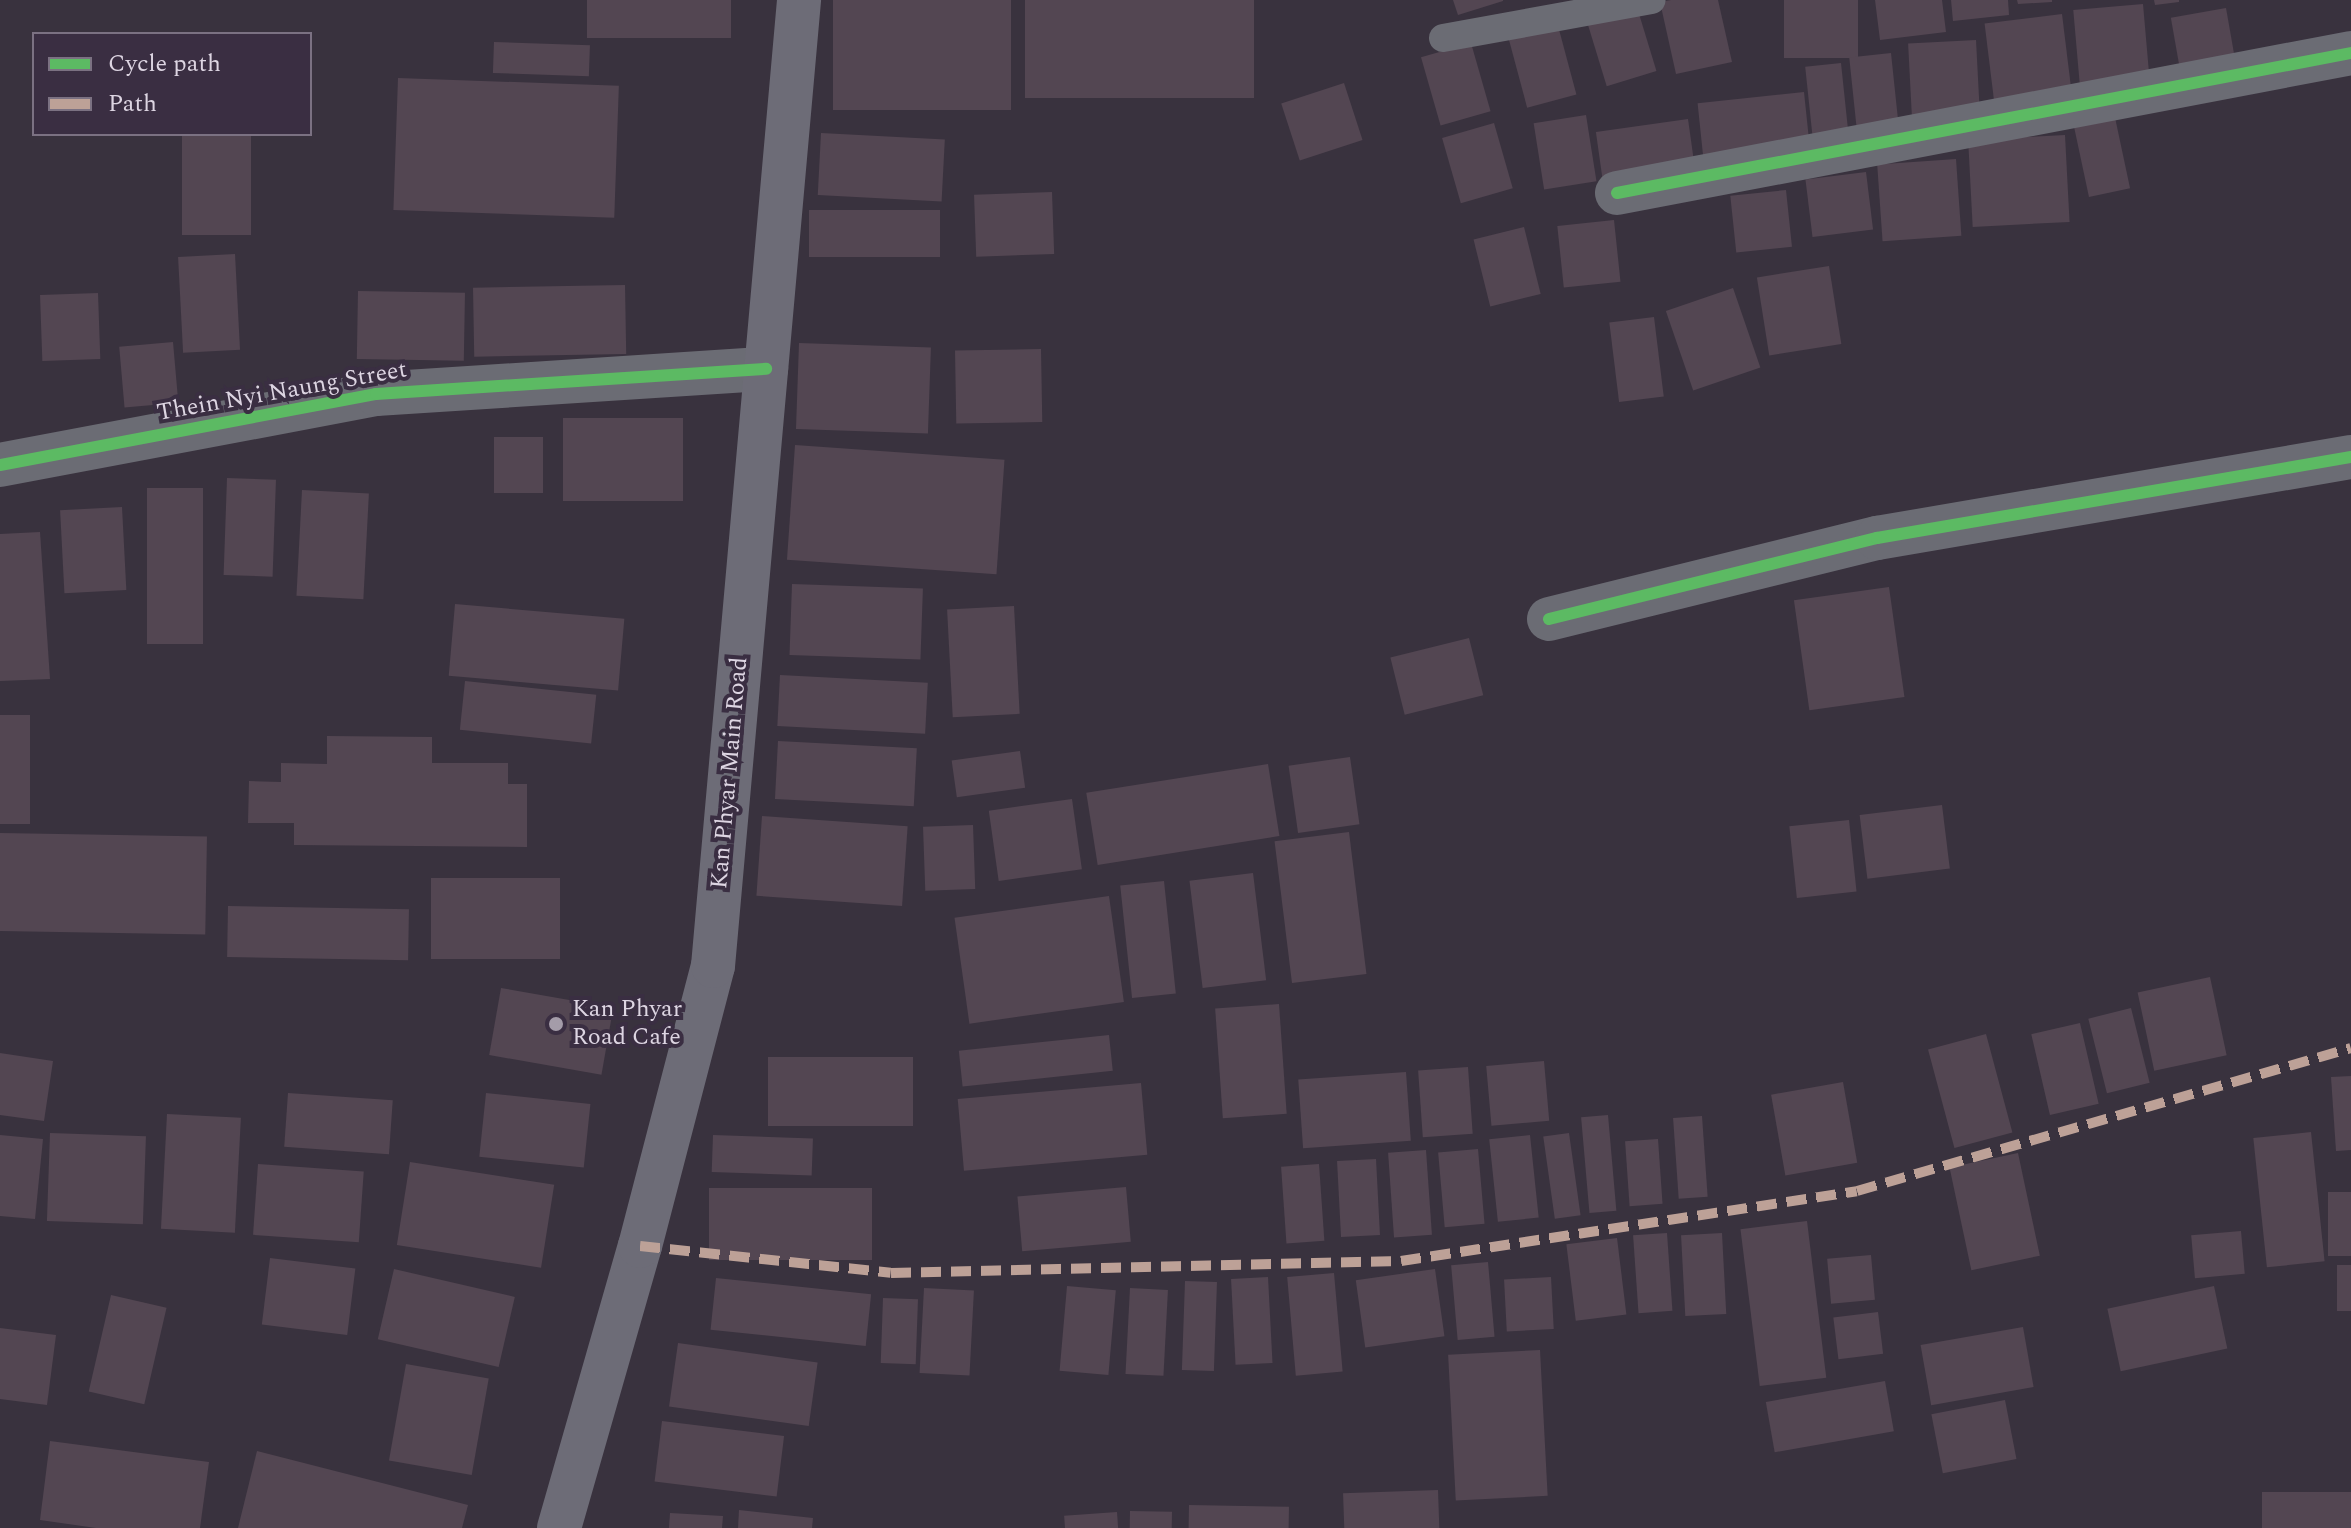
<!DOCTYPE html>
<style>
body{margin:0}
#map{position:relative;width:2351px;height:1528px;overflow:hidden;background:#39323e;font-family:Spectral,serif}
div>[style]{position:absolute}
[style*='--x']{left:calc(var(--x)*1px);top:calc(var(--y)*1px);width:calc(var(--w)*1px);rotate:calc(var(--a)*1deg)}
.building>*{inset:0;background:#534652;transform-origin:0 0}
.lane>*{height:28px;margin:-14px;padding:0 14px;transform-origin:14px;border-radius:14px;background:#6b6c74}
.street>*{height:44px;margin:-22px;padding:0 22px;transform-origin:22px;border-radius:22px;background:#6b6c74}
.primary>*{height:44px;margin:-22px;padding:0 22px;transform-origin:22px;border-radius:22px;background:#6d6c77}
.quiet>*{height:10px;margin-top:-5px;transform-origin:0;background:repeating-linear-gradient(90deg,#bda197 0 20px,transparent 0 30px)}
.cycleway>*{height:12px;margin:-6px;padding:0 6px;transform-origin:6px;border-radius:6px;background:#5cba63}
.dots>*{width:22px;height:22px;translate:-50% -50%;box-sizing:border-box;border:4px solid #3a2e42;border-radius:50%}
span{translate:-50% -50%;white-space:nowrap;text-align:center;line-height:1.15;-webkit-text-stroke:8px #3a2e42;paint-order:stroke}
.street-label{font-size:24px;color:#ddd5e2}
.poi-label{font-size:24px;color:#ddd5e2}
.left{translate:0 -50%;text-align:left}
.legend{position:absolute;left:32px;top:32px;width:280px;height:104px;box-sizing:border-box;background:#3a2e42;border:2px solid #7b7182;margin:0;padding:10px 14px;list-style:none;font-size:24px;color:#ddd5e2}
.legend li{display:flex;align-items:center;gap:16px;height:40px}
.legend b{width:40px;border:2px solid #7b7182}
</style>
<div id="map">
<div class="building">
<i style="left:587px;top:0;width:144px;height:38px"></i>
<i style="left:833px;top:0;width:178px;height:110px"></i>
<i style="left:1025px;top:0;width:229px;height:98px"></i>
<i style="clip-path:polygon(1453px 0,1503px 0,1503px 1px,1458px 15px)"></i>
<i style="clip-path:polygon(1671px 0,1718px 0,1732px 62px,1676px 74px,1660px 2px)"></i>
<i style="left:1784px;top:0;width:74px;height:58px"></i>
<i style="clip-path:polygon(1875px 0,1942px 0,1946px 32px,1880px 40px)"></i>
<i style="clip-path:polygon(1951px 0,2008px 0,2009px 15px,1953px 21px)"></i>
<i style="clip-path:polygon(2017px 0,2052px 0,2052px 2px,2018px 4px)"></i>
<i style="clip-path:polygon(2154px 0,2179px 0,2179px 2px,2155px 5px)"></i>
<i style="left:1636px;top:4px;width:70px;height:52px;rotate:73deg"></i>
<i style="left:2143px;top:4px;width:75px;height:70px;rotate:85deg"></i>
<i style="left:2226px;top:8px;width:72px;height:56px;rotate:80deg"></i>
<i style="left:2062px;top:14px;width:78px;height:78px;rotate:83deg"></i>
<i style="left:1557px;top:22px;width:75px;height:51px;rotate:75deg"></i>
<i style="left:1976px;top:40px;width:79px;height:68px;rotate:87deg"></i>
<i style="left:494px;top:42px;width:96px;height:31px;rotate:2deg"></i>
<i style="left:1471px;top:43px;width:71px;height:52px;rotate:74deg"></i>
<i style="left:1891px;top:53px;width:75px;height:42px;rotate:84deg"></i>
<i style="left:1841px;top:63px;width:74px;height:36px;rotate:84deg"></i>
<i style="left:398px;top:78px;width:221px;height:132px;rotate:2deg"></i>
<i style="left:1344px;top:83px;width:60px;height:66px;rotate:72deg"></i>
<i style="left:1804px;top:92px;width:53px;height:107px;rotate:84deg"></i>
<i style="left:2113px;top:108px;width:82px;height:42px;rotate:78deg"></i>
<i style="left:1586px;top:115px;width:67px;height:53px;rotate:81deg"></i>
<i style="left:1688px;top:119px;width:52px;height:93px;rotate:82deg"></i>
<i style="left:1494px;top:123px;width:68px;height:54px;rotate:74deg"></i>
<i style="left:821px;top:133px;width:124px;height:62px;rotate:3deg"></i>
<i style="left:182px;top:134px;width:69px;height:101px"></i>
<i style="left:2065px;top:135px;width:87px;height:97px;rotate:87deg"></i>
<i style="left:1956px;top:159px;width:77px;height:79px;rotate:86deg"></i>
<i style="left:1866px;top:172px;width:58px;height:61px;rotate:83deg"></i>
<i style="left:1786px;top:190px;width:57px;height:56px;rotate:84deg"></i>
<i style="left:1052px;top:192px;width:62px;height:78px;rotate:88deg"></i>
<i style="left:809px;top:210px;width:131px;height:47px"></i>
<i style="left:1614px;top:220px;width:62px;height:57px;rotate:84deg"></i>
<i style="left:1524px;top:227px;width:69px;height:52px;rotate:76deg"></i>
<i style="left:235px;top:254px;width:96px;height:57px;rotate:87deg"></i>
<i style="left:1829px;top:266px;width:79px;height:73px;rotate:81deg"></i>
<i style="left:625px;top:285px;width:69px;height:152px;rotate:89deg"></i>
<i style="left:1733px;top:288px;width:84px;height:71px;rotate:71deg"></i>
<i style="left:358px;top:291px;width:107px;height:68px;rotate:1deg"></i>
<i style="left:98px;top:293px;width:66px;height:58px;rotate:88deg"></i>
<i style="left:1654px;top:317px;width:80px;height:45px;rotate:83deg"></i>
<i style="left:173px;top:342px;width:61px;height:54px;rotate:85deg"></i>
<i style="left:799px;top:343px;width:132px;height:86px;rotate:2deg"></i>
<i style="left:1041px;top:349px;width:73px;height:86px;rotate:89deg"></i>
<i style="left:683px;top:418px;width:83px;height:120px;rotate:90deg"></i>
<i style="left:543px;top:437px;width:56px;height:49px;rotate:90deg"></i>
<i style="left:795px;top:445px;width:210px;height:115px;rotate:4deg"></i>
<i style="left:227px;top:478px;width:49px;height:97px;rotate:2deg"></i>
<i style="left:147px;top:488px;width:56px;height:156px"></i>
<i style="left:302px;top:490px;width:67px;height:106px;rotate:3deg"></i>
<i style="left:122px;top:507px;width:83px;height:62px;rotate:87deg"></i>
<i style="clip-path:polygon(40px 532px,50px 679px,0 681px,0 534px)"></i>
<i style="left:792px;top:584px;width:131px;height:71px;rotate:2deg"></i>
<i style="left:1889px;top:587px;width:111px;height:96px;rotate:82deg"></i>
<i style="left:455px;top:604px;width:170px;height:72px;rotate:5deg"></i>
<i style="left:1014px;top:606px;width:108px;height:67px;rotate:87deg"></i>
<i style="left:1469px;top:638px;width:59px;height:81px;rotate:76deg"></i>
<i style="left:780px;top:675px;width:148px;height:51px;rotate:3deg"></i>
<i style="left:465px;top:681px;width:132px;height:49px;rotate:6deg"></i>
<i style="left:0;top:715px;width:30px;height:109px"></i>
<i style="clip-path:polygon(327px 736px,432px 737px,432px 763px,508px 763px,508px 784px,527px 784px,527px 847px,294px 845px,294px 823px,248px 823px,249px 781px,281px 782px,281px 763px,327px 764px)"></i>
<i style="left:778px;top:741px;width:139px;height:58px;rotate:3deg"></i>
<i style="left:1020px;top:751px;width:37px;height:69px;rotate:82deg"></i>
<i style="left:1350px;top:757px;width:68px;height:62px;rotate:82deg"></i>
<i style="left:1268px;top:764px;width:73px;height:184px;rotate:81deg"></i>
<i style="left:1072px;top:799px;width:71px;height:84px;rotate:82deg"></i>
<i style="left:1942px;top:805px;width:64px;height:83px;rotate:83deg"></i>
<i style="left:762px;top:816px;width:146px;height:80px;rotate:4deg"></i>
<i style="left:1849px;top:820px;width:72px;height:60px;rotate:84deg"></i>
<i style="left:973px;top:825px;width:64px;height:50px;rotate:88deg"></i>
<i style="left:1349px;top:832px;width:143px;height:75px;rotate:83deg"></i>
<i style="left:0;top:833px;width:207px;height:98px;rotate:1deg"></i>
<i style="left:1253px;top:873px;width:108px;height:64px;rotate:83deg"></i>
<i style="left:560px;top:878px;width:81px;height:129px;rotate:90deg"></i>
<i style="left:1164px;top:881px;width:113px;height:44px;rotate:84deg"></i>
<i style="left:1109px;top:896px;width:107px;height:156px;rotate:82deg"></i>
<i style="left:228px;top:906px;width:181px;height:51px;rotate:1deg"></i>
<i style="left:2210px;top:977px;width:80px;height:74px;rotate:78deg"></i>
<i style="left:501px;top:988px;width:114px;height:68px;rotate:10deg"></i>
<i style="left:1279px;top:1004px;width:110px;height:64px;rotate:86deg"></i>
<i style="left:2131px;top:1008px;width:77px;height:44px;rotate:76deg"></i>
<i style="left:2080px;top:1023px;width:83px;height:50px;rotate:77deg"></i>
<i style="left:1986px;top:1034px;width:102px;height:60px;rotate:75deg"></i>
<i style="left:1109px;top:1035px;width:36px;height:151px;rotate:84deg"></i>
<i style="clip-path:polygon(0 1053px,53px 1061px,44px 1121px,0 1115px)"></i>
<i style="left:768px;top:1057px;width:145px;height:69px"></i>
<i style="left:1544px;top:1061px;width:60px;height:58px;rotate:85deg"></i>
<i style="left:1468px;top:1067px;width:67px;height:50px;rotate:86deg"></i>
<i style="left:1406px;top:1072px;width:69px;height:108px;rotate:86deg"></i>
<i style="clip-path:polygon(2351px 1076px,2351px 1150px,2336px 1151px,2331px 1077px)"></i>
<i style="left:1843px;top:1082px;width:82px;height:73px;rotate:80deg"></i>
<i style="left:1141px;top:1083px;width:72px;height:184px;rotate:85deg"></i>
<i style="left:288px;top:1093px;width:105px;height:54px;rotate:4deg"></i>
<i style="left:486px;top:1093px;width:105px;height:64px;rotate:6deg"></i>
<i style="left:167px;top:1114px;width:74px;height:115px;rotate:3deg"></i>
<i style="left:1608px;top:1115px;width:96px;height:27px;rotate:85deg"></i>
<i style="left:1702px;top:1116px;width:81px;height:29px;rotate:86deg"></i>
<i style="left:2311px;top:1132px;width:130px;height:58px;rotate:84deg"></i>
<i style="left:50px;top:1133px;width:96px;height:88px;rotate:2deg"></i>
<i style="left:1569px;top:1133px;width:83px;height:26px;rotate:82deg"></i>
<i style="clip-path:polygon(0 1135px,43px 1139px,35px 1219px,0 1216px)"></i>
<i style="left:713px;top:1135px;width:100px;height:37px;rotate:2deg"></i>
<i style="left:1530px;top:1135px;width:83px;height:41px;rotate:84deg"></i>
<i style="left:1658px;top:1139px;width:65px;height:33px;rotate:86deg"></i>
<i style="left:1478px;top:1149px;width:75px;height:40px;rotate:85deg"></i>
<i style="left:1426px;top:1150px;width:85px;height:38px;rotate:86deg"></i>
<i style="left:2018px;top:1153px;width:105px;height:70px;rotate:78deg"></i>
<i style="left:1376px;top:1159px;width:76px;height:39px;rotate:87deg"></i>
<i style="left:410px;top:1162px;width:146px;height:84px;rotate:9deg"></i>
<i style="left:258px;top:1164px;width:106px;height:71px;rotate:4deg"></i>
<i style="left:1319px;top:1164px;width:77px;height:38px;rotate:86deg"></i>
<i style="left:1126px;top:1187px;width:55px;height:109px;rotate:85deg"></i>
<i style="left:709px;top:1188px;width:163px;height:72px"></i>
<i style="left:2351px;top:1192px;width:64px;height:23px;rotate:90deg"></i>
<i style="left:1807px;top:1221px;width:158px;height:67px;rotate:83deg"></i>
<i style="left:2241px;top:1231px;width:43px;height:50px;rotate:85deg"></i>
<i style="left:1667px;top:1233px;width:78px;height:34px;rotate:86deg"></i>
<i style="left:1722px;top:1233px;width:81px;height:41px;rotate:87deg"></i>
<i style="left:1617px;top:1238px;width:77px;height:51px;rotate:83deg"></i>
<i style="left:1871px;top:1255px;width:45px;height:44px;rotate:85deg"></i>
<i style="left:270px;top:1258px;width:86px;height:67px;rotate:7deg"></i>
<i style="left:1488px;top:1262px;width:75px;height:37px;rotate:85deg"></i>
<i style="left:2337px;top:1265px;width:14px;height:46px"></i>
<i style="left:394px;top:1269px;width:124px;height:72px;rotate:13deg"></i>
<i style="left:1435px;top:1269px;width:68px;height:80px;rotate:82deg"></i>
<i style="left:1334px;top:1273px;width:99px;height:47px;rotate:85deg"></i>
<i style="left:1268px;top:1277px;width:86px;height:37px;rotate:87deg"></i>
<i style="left:1551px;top:1277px;width:52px;height:47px;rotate:87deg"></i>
<i style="left:716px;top:1278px;width:156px;height:52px;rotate:6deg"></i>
<i style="left:1185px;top:1281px;width:32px;height:89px;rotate:2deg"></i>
<i style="left:1067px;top:1286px;width:49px;height:85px;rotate:5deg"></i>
<i style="left:2214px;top:1286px;width:64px;height:109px;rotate:78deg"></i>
<i style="left:924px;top:1288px;width:50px;height:85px;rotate:3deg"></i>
<i style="left:1130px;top:1288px;width:38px;height:86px;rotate:3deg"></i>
<i style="left:111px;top:1295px;width:57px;height:99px;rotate:13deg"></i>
<i style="left:883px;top:1298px;width:35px;height:65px;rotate:2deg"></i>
<i style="left:1878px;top:1312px;width:42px;height:45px;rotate:83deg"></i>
<i style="left:2023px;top:1327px;width:61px;height:104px;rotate:80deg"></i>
<i style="clip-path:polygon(0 1328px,56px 1335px,47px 1405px,0 1399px)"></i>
<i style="left:678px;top:1343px;width:141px;height:64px;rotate:8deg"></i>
<i style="left:1540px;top:1350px;width:146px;height:92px;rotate:87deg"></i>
<i style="left:406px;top:1364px;width:84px;height:98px;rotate:10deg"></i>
<i style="left:1885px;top:1381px;width:51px;height:121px;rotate:80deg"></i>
<i style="left:2005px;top:1400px;width:60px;height:75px;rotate:79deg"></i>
<i style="left:662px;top:1421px;width:123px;height:61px;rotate:7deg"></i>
<i style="clip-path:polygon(50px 1441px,209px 1462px,200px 1528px,96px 1528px,40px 1520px)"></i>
<i style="clip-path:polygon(257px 1451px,468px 1505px,462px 1528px,238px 1528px)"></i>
<i style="left:1438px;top:1490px;width:38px;height:95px;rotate:88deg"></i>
<i style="left:2351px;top:1492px;width:36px;height:89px;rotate:90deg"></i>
<i style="left:1189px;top:1505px;width:100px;height:23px;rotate:1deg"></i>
<i style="clip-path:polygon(739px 1510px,813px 1518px,812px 1528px,738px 1528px)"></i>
<i style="left:1130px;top:1511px;width:42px;height:17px;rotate:1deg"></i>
<i style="left:1117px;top:1512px;width:16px;height:53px;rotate:86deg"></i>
<i style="clip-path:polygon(670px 1513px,723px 1516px,722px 1528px,669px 1528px)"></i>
</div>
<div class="lane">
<i style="--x:1443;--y:38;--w:212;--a:-10.3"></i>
</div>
<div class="street">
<i style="--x:1617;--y:193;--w:747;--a:-10.8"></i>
<i style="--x:0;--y:465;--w:383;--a:-10.7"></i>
<i style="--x:376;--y:394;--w:391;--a:-3.7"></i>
<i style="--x:1549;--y:619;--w:338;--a:-13.9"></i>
<i style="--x:1877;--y:538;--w:481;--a:-9.7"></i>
</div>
<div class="primary">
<i style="--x:559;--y:1528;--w:293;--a:-74"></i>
<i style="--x:640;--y:1246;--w:289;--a:-75.4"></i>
<i style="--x:713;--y:966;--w:970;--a:-84.91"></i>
</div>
<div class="quiet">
<i style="--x:640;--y:1246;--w:252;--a:6.1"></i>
<i style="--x:891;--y:1273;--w:510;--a:-1.35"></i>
<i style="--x:1401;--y:1261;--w:461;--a:-8.7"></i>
<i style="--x:1857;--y:1191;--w:514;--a:-16.14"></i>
</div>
<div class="cycleway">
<i style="--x:1617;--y:193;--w:747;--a:-10.8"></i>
<i style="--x:0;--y:465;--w:383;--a:-10.7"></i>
<i style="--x:376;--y:394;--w:391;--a:-3.7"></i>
<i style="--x:1549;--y:619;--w:338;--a:-13.9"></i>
<i style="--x:1877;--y:538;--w:481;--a:-9.7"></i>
</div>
<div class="dots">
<i style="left:556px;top:1024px;background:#a49ca9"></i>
</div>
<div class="street-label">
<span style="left:282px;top:392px;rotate:-10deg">Thein Nyi Naung Street</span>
<span style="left:730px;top:773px;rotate:-85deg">Kan Phyar Main Road</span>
</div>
<div class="poi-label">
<span class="left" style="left:572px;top:1024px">Kan Phyar<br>Road Cafe</span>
</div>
<ul class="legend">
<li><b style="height:10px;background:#5cba63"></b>Cycle path</li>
<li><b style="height:10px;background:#bda197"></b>Path</li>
</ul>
</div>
